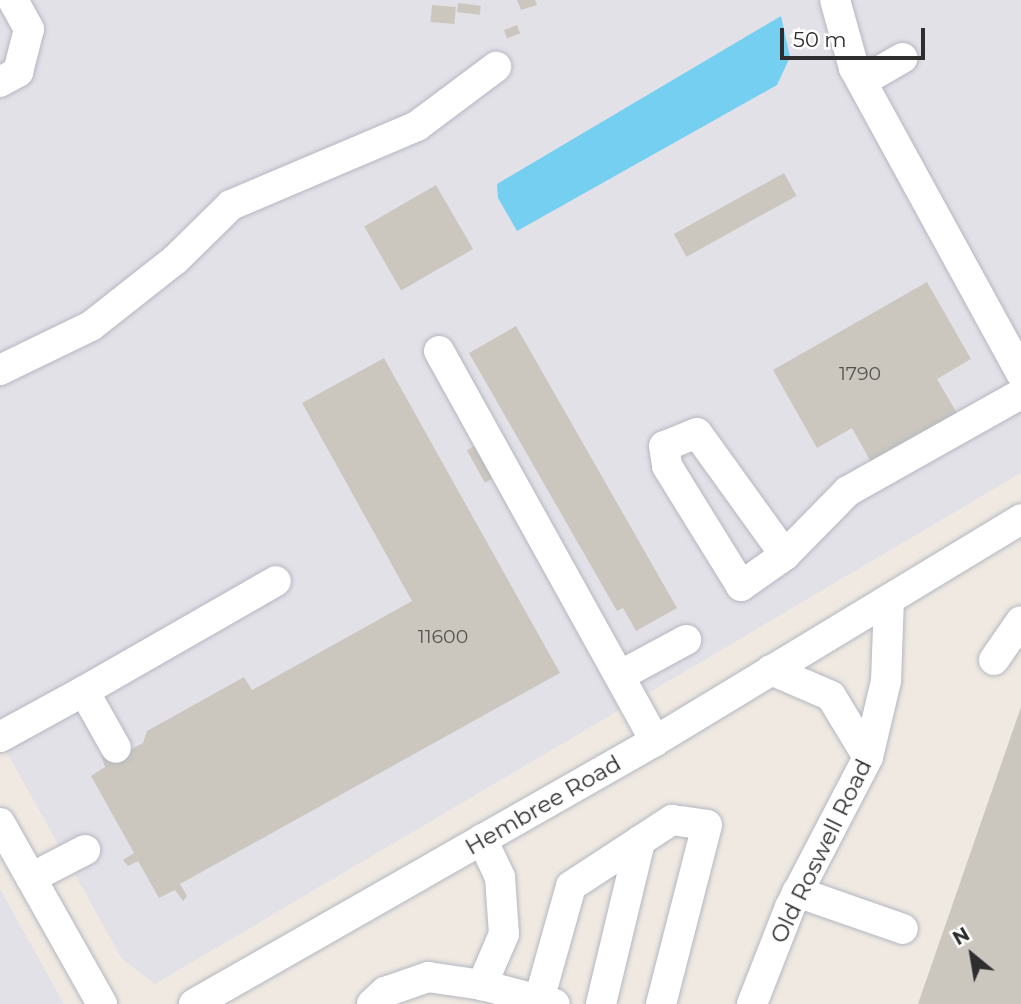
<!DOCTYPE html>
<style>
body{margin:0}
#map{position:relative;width:1021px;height:1004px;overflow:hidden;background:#efe9e1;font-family:Montserrat,sans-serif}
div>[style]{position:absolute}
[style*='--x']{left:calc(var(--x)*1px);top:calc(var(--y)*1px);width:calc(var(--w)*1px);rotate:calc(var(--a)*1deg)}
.industrial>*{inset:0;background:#e3e1e8}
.water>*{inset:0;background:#75cff0}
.building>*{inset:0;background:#cbc7bf;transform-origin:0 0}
.roads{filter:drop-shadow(0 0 2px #b4b7c1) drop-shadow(0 0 2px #b4b7c1)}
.minor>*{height:30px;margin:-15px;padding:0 15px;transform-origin:15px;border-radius:15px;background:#fff}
span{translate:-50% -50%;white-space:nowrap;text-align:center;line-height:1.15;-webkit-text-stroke:5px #fff;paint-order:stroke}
.number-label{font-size:19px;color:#555452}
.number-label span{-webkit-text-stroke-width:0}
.street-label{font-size:23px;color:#2e2e2e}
.north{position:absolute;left:937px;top:920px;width:70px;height:70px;-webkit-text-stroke:5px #fff;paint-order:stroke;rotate:330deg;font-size:19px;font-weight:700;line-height:28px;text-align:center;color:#2e2e2e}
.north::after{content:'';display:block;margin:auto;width:24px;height:32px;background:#2e2e2e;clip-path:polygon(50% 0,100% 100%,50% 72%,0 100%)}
.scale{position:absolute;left:780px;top:28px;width:145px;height:32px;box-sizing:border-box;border:4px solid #2e2e2e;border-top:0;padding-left:9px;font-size:21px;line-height:24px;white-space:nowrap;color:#2e2e2e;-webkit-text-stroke:5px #fff;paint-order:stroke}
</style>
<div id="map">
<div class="industrial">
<i style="clip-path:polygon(0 0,1021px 0,1021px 473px,155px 984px,122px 959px,0 740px)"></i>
<i style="clip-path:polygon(0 889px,64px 1004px,0 1004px)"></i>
</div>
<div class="water">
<i style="clip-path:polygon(781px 16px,790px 57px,777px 85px,517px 231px,498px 198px,497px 184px)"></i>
</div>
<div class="building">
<i style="clip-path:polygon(517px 0,535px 0,537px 5px,521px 10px)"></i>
<i style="left:458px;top:3px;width:23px;height:9px;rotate:7deg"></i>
<i style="left:432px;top:5px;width:24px;height:17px;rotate:5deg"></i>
<i style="left:517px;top:25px;width:9px;height:14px;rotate:69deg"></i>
<i style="left:784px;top:173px;width:26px;height:126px;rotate:61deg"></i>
<i style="left:436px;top:185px;width:74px;height:83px;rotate:60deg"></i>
<i style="clip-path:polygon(927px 282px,971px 359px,937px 379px,957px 413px,871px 462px,852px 428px,817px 448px,773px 370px)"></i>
<i style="clip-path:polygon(516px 326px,677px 608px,636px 631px,623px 608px,617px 611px,469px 353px)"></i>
<i style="clip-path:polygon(384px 358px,560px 673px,180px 884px,187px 896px,183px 901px,175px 890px,159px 898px,138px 861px,128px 866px,123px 860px,134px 853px,91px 776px,105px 767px,101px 754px,111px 760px,143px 743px,147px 731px,244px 677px,252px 690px,412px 601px,302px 403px)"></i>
<i style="left:480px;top:443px;width:37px;height:15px;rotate:61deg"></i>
<i style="clip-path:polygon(1021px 707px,1021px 1004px,918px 1004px)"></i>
</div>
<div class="roads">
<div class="minor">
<i style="--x:835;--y:0;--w:71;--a:74.4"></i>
<i style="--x:854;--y:68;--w:348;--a:61.3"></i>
<i style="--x:854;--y:68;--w:20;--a:20"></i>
<i style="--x:873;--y:75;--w:34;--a:-30"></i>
<i style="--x:0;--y:82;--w:21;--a:-29"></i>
<i style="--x:18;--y:72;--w:44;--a:-75.7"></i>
<i style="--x:29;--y:29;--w:33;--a:-119"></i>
<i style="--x:439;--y:351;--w:446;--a:61"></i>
<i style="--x:0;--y:370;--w:101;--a:-25.8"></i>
<i style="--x:91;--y:326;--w:107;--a:-38.2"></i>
<i style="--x:175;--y:260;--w:78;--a:-44.5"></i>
<i style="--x:231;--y:205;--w:202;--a:-23"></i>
<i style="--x:417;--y:126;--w:99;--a:-36.8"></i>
<i style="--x:785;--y:555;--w:150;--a:-125.8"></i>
<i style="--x:697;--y:433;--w:35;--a:158"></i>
<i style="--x:664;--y:446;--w:20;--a:81"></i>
<i style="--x:667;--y:466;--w:141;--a:58.3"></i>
<i style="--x:741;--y:586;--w:54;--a:-35.2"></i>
<i style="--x:785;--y:555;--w:90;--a:-45.5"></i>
<i style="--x:848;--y:491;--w:198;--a:-29.3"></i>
<i style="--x:994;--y:660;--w:47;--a:-55.3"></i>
<i style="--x:771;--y:670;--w:65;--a:23.4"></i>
<i style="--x:831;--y:696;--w:71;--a:58.8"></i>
<i style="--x:621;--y:675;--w:74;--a:-28.3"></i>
<i style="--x:84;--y:691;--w:221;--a:-29.8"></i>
<i style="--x:0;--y:737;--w:96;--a:-28.7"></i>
<i style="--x:84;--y:691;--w:65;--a:60.7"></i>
<i style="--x:0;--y:823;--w:208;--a:60.6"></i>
<i style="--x:482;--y:839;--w:42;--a:64.7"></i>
<i style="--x:500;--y:877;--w:57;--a:86"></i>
<i style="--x:504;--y:934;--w:56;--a:113.3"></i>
<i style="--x:482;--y:985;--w:75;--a:14.6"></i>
<i style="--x:31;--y:878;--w:61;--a:-27.4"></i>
<i style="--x:797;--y:892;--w:112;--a:19.2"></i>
<i style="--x:539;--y:1000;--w:118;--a:-74.3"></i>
<i style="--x:571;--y:886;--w:121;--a:-33.2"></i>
<i style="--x:672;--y:820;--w:35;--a:8"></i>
<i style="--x:707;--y:825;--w:185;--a:104.4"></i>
<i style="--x:194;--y:1004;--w:531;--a:-29.7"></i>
<i style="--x:655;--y:741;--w:428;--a:-31.2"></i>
<i style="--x:372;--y:1004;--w:18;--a:-43"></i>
<i style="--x:385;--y:992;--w:46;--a:-19.2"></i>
<i style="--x:428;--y:977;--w:55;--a:8.4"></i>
<i style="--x:601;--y:1004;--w:168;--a:-76.5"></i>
<i style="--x:752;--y:1004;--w:104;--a:-68.6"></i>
<i style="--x:790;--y:907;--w:169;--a:-62.5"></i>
<i style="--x:868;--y:757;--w:78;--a:-76.7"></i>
<i style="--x:886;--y:681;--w:81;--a:-87.9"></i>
</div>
</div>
<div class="number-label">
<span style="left:860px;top:374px">1790</span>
<span style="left:443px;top:637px">11600</span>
</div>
<div class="street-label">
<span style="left:543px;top:805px;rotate:-30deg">Hembree Road</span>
<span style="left:821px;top:851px;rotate:-64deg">Old Roswell Road</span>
</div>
<div class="north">N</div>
<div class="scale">50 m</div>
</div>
